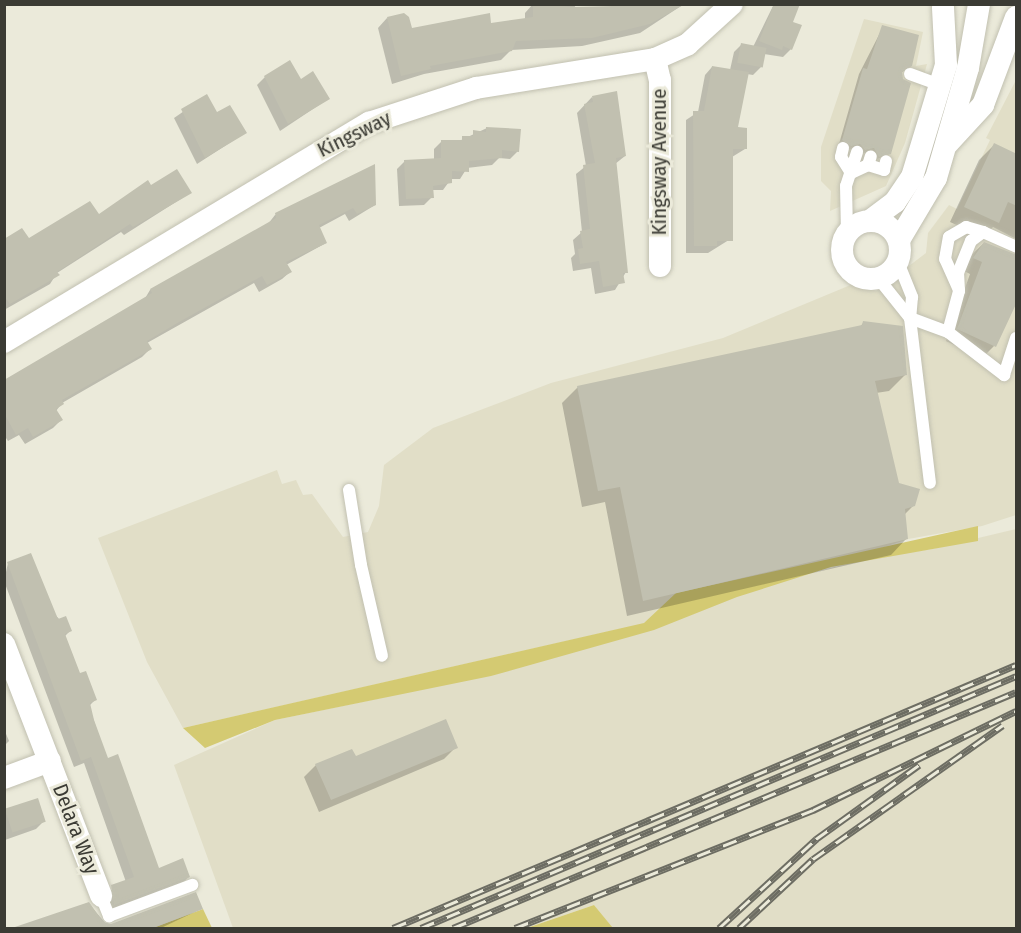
<!DOCTYPE html>
<style>
body{margin:0}
#map{position:relative;width:1021px;height:933px;overflow:hidden;background:#ebeada;font-family:"Fira Sans Condensed",sans-serif}
div>[style]{position:absolute}
[style*='--x']{left:calc(var(--x)*1px);top:calc(var(--y)*1px);width:calc(var(--w)*1px);rotate:calc(var(--a)*1deg)}
.built>*{inset:0;background:#e1dec7}
.green>*{inset:0;background:#d4ca72}
.shadow>*{inset:0;background:#0003}
.building>*{inset:0;background:#c1c0b0;transform-origin:0 0}
.roads{filter:drop-shadow(0 0 2px #c1c0b0) drop-shadow(0 0 2px #c1c0b0)}
.lane>*{height:12px;margin:-6px;padding:0 6px;transform-origin:6px;border-radius:6px;background:#fff}
.street>*{height:22px;margin:-11px;padding:0 11px;transform-origin:11px;border-radius:11px;background:#fff}
.street>.ring{margin:-11px;padding:0;box-sizing:content-box;background:none;border:22px solid #fff;border-radius:50%}
.rail>*{height:7px;margin-top:-3.5px;transform-origin:0;background:repeating-linear-gradient(90deg,#ebeada 0 14px,#6d6d63 0 28px);box-sizing:border-box;border-block:2px solid #6d6d63}
span{translate:-50% -50%;white-space:nowrap;text-align:center;line-height:1.15;-webkit-text-stroke:6px #ebeada;paint-order:stroke}
.street-label{font-size:21px;color:#3b3b34}
.frame{position:absolute;inset:0;border:6px solid #3b3b34;pointer-events:none}
</style>
<div id="map">
<div class="built">
<i style="clip-path:polygon(864px 19px,923px 32px,916px 66px,927px 64px,905px 143px,886px 186px,830px 211px,831px 191px,821px 181px,821px 147px)"></i>
<i style="clip-path:polygon(1016px 80px,1016px 515px,982px 526px,908px 539px,791px 579px,868px 558px,932px 549px,1016px 529px,1016px 928px,613px 928px,594px 905px,527px 928px,233px 928px,174px 765px,275px 720px,381px 698px,624px 628px,183px 728px,147px 662px,98px 538px,277px 470px,282px 484px,296px 480px,303px 495px,312px 494px,343px 537px,368px 532px,379px 506px,384px 465px,433px 428px,551px 383px,723px 338px,853px 284px,876px 291px,926px 253px,928px 233px,949px 205px,957px 209px,990px 140px,986px 138px)"></i>
</div>
<div class="green">
<i style="clip-path:polygon(978px 526px,978px 541px,831px 567px,737px 597px,654px 630px,491px 676px,275px 720px,205px 748px,183px 728px,644px 623px,676px 593px)"></i>
<i style="clip-path:polygon(594px 905px,613px 928px,527px 928px)"></i>
<i style="clip-path:polygon(203px 909px,212px 928px,153px 928px)"></i>
</div>
<div class="shadow">
<i style="clip-path:polygon(533px 4px,573px 4px,577px 9px,684px 4px,640px 33px,582px 46px,511px 50px,501px 60px,424px 74px,392px 84px,378px 28px,387px 18px,411px 30px,490px 25px,525px 20px,525px 13px)"></i>
<i style="clip-path:polygon(774px 4px,798px 4px,791px 22px,791px 49px,783px 57px,764px 54px,761px 67px,753px 75px,747px 74px,736px 128px,745px 149px,732px 157px,732px 238px,708px 253px,686px 253px,686px 120px,698px 112px,705px 75px,712px 67px,730px 70px,734px 52px,742px 44px,753px 47px)"></i>
<i style="clip-path:polygon(883px 27px,911px 65px,901px 73px,889px 154px,875px 160px,870px 152px,860px 154px,856px 148px,846px 150px,839px 144px,859px 74px)"></i>
<i style="clip-path:polygon(265px 77px,300px 81px,328px 99px,280px 131px,257px 85px)"></i>
<i style="clip-path:polygon(206px 96px,217px 114px,245px 133px,197px 164px,174px 118px)"></i>
<i style="clip-path:polygon(592px 97px,625px 156px,615px 164px,626px 272px,615px 290px,595px 294px,591px 268px,573px 271px,571px 258px,575px 254px,573px 240px,582px 232px,576px 174px,586px 166px,577px 113px)"></i>
<i style="clip-path:polygon(487px 128px,518px 151px,510px 159px,499px 158px,492px 165px,467px 168px,460px 179px,451px 179px,443px 190px,432px 190px,432px 197px,424px 205px,399px 206px,397px 169px,405px 161px,434px 159px,434px 149px,442px 141px,459px 141px)"></i>
<i style="clip-path:polygon(994px 145px,1015px 154px,1016px 151px,1016px 239px,993px 227px,983px 237px,950px 222px,979px 160px)"></i>
<i style="clip-path:polygon(150px 187px,190px 193px,124px 235px,121px 232px,57px 273px,50px 284px,4px 310px,4px 257px,99px 216px)"></i>
<i style="clip-path:polygon(375px 205px,349px 221px,345px 214px,319px 228px,326px 243px,286px 265px,290px 272px,282px 279px,259px 292px,254px 283px,147px 343px,150px 349px,142px 357px,62px 403px,56px 411px,61px 420px,53px 428px,25px 444px,19px 435px,8px 441px,4px 435px,4px 386px,144px 300px,150px 290px,268px 224px,275px 215px)"></i>
<i style="clip-path:polygon(984px 243px,994px 346px,982px 358px,946px 341px,970px 274px,962px 270px,966px 260px)"></i>
<i style="clip-path:polygon(864px 322px,905px 375px,889px 391px,876px 393px,898px 484px,913px 506px,904px 515px,907px 538px,891px 555px,627px 616px,605px 502px,582px 507px,562px 403px,578px 387px,859px 328px)"></i>
<i style="clip-path:polygon(8px 563px,70px 631px,64px 637px,79px 675px,95px 700px,89px 706px,107px 760px,158px 870px,189px 877px,181px 884px,107px 912px,105px 894px,126px 882px,84px 763px,74px 767px,4px 581px)"></i>
<i style="clip-path:polygon(4px 729px,9px 741px,4px 746px)"></i>
<i style="clip-path:polygon(456px 747px,444px 759px,319px 812px,304px 777px,316px 765px)"></i>
<i style="clip-path:polygon(6px 811px,44px 821px,36px 829px,5px 840px)"></i>
<i style="clip-path:polygon(88px 903px,108px 926px,201px 909px,161px 928px,17px 928px)"></i>
</div>
<div class="building">
<i style="clip-path:polygon(533px 4px,575px 7px,685px 4px,650px 24px,592px 38px,516px 41px,512px 51px,430px 66px,431px 69px,401px 76px,387px 17px,404px 13px,409px 17px,412px 28px,490px 13px,491px 23px,533px 17px)"></i>
<i style="clip-path:polygon(774px 4px,800px 4px,793px 22px,802px 25px,792px 50px,783px 46px,782px 50px,759px 41px)"></i>
<i style="clip-path:polygon(882px 25px,919px 35px,912px 66px,902px 72px,903px 79px,911px 83px,891px 154px,879px 157px,874px 148px,865px 150px,860px 144px,851px 146px,842px 140px,863px 68px,867px 69px)"></i>
<i style="left:741px;top:43px;width:26px;height:20px;rotate:11deg"></i>
<i style="clip-path:polygon(290px 60px,301px 79px,313px 71px,330px 99px,288px 124px,264px 76px)"></i>
<i style="clip-path:polygon(712px 66px,749px 72px,738px 127px,747px 128px,747px 149px,733px 149px,733px 241px,717px 241px,717px 246px,694px 246px,693px 111px,704px 111px)"></i>
<i style="clip-path:polygon(617px 91px,626px 156px,616px 158px,628px 273px,623px 273px,625px 283px,603px 287px,599px 261px,580px 264px,578px 249px,583px 248px,580px 231px,590px 229px,583px 165px,595px 163px,584px 104px,593px 102px,592px 96px)"></i>
<i style="clip-path:polygon(207px 94px,217px 112px,230px 105px,247px 133px,205px 158px,181px 109px)"></i>
<i style="clip-path:polygon(486px 127px,521px 129px,519px 152px,502px 150px,502px 158px,469px 161px,469px 172px,452px 171px,452px 183px,433px 186px,434px 198px,406px 199px,404px 160px,441px 158px,441px 140px,462px 140px,462px 136px,473px 136px,473px 130px,486px 132px)"></i>
<i style="clip-path:polygon(994px 143px,1017px 154px,1017px 206px,1008px 202px,999px 223px,964px 207px)"></i>
<i style="clip-path:polygon(375px 164px,376px 205px,357px 214px,353px 208px,319px 225px,327px 243px,286px 262px,292px 272px,267px 285px,262px 276px,179px 322px,147px 341px,152px 349px,62px 400px,64px 404px,56px 409px,63px 420px,33px 437px,28px 428px,16px 435px,4px 413px,4px 380px,152px 293px,150px 289px,276px 218px,275px 213px)"></i>
<i style="clip-path:polygon(177px 169px,192px 193px,133px 227px,130px 224px,57px 272px,60px 275px,10px 304px,4px 296px,4px 239px,22px 228px,29px 238px,90px 201px,99px 214px,148px 180px,151px 185px)"></i>
<i style="clip-path:polygon(984px 242px,1017px 255px,1017px 302px,996px 347px,957px 329px,982px 262px,973px 258px)"></i>
<i style="clip-path:polygon(863px 321px,903px 326px,907px 375px,875px 381px,899px 483px,920px 489px,915px 506px,905px 509px,908px 539px,643px 601px,620px 487px,598px 491px,577px 386px,862px 325px)"></i>
<i style="clip-path:polygon(31px 553px,58px 619px,66px 616px,72px 631px,65px 634px,80px 673px,86px 671px,97px 700px,90px 703px,94px 720px,108px 758px,118px 754px,159px 868px,183px 858px,190px 877px,114px 905px,111px 885px,134px 877px,91px 757px,81px 761px,7px 562px)"></i>
<i style="clip-path:polygon(446px 719px,458px 748px,331px 800px,315px 764px,352px 749px,356px 756px)"></i>
<i style="left:38px;top:798px;width:25px;height:35px;rotate:72deg"></i>
<i style="clip-path:polygon(196px 892px,203px 909px,153px 928px,12px 928px,89px 902px,103px 922px,111px 924px)"></i>
</div>
<div class="roads">
<div class="lane">
<i style="--x:910;--y:74;--w:33;--a:20"></i>
<i style="--x:843;--y:148;--w:9;--a:103"></i>
<i style="--x:841;--y:157;--w:19;--a:58"></i>
<i style="--x:868;--y:165;--w:17;--a:17"></i>
<i style="--x:884;--y:170;--w:9;--a:-77"></i>
<i style="--x:851;--y:173;--w:19;--a:-25"></i>
<i style="--x:868;--y:165;--w:9;--a:-72"></i>
<i style="--x:847;--y:233;--w:47;--a:-91.2"></i>
<i style="--x:846;--y:186;--w:36;--a:-72"></i>
<i style="--x:898;--y:262;--w:38;--a:68"></i>
<i style="--x:912;--y:297;--w:21;--a:95"></i>
<i style="--x:910;--y:318;--w:166;--a:83.1"></i>
<i style="--x:878;--y:278;--w:51;--a:51.3"></i>
<i style="--x:910;--y:318;--w:40;--a:20.2"></i>
<i style="--x:948;--y:332;--w:71;--a:37.5"></i>
<i style="--x:1004;--y:375;--w:39;--a:-72"></i>
<i style="--x:959;--y:290;--w:34;--a:-114"></i>
<i style="--x:945;--y:259;--w:22;--a:-80"></i>
<i style="--x:949;--y:237;--w:20;--a:-30"></i>
<i style="--x:966;--y:227;--w:18;--a:16"></i>
<i style="--x:948;--y:332;--w:42;--a:-75"></i>
<i style="--x:959;--y:291;--w:18;--a:-93"></i>
<i style="--x:958;--y:273;--w:35;--a:-68"></i>
<i style="--x:971;--y:241;--w:15;--a:-37"></i>
<i style="--x:983;--y:232;--w:36;--a:24"></i>
<i style="--x:349;--y:490;--w:76;--a:80.9"></i>
<i style="--x:361;--y:565;--w:93;--a:77"></i>
<i style="--x:101;--y:896;--w:22;--a:68"></i>
<i style="--x:109;--y:916;--w:89;--a:-20.5"></i>
</div>
<div class="street">
<i style="--x:655;--y:59;--w:22;--a:77"></i>
<i style="--x:660;--y:80;--w:186;--a:90"></i>
<i style="--x:948;--y:143;--w:52;--a:-47.4"></i>
<i style="--x:983;--y:105;--w:94;--a:-69.4"></i>
<i style="--x:871;--y:220;--w:30;--a:-37"></i>
<i style="--x:895;--y:202;--w:30;--a:-56"></i>
<i style="--x:912;--y:177;--w:117;--a:-73.1"></i>
<i style="--x:946;--y:65;--w:58;--a:-93"></i>
<i class="ring" style="left:842px;top:221px;width:36px;height:36px"></i>
<i style="--x:899;--y:240;--w:72;--a:-59.2"></i>
<i style="--x:936;--y:178;--w:115;--a:-73.8"></i>
<i style="--x:968;--y:68;--w:65;--a:-80.2"></i>
<i style="--x:4;--y:342;--w:426;--a:-31"></i>
<i style="--x:369;--y:123;--w:113;--a:-18.1"></i>
<i style="--x:476;--y:88;--w:181;--a:-9.2"></i>
<i style="--x:655;--y:59;--w:36;--a:-24"></i>
<i style="--x:688;--y:44;--w:59;--a:-42.3"></i>
<i style="--x:4;--y:644;--w:270;--a:68.9"></i>
<i style="--x:4;--y:778;--w:49;--a:-20.3"></i>
</div>
</div>
<div class="rail">
<i style="--x:393;--y:928;--w:676;--a:-22.89"></i>
<i style="--x:421;--y:928;--w:646;--a:-22.95"></i>
<i style="--x:453;--y:928;--w:610;--a:-22.74"></i>
<i style="--x:515;--y:928;--w:321;--a:-21.6"></i>
<i style="--x:813;--y:810;--w:226;--a:-26"></i>
<i style="--x:719;--y:928;--w:132;--a:-42.5"></i>
<i style="--x:816;--y:839;--w:127;--a:-35.7"></i>
<i style="--x:739;--y:928;--w:101;--a:-43"></i>
<i style="--x:813;--y:859;--w:232;--a:-35.2"></i>
</div>
<div class="street-label">
<span style="left:354px;top:134px;rotate:-26deg">Kingsway</span>
<span style="left:659px;top:162px;rotate:-90deg">Kingsway Avenue</span>
<span style="left:76px;top:829px;rotate:69deg">Delara Way</span>
</div>
<div class="frame"></div>
</div>
